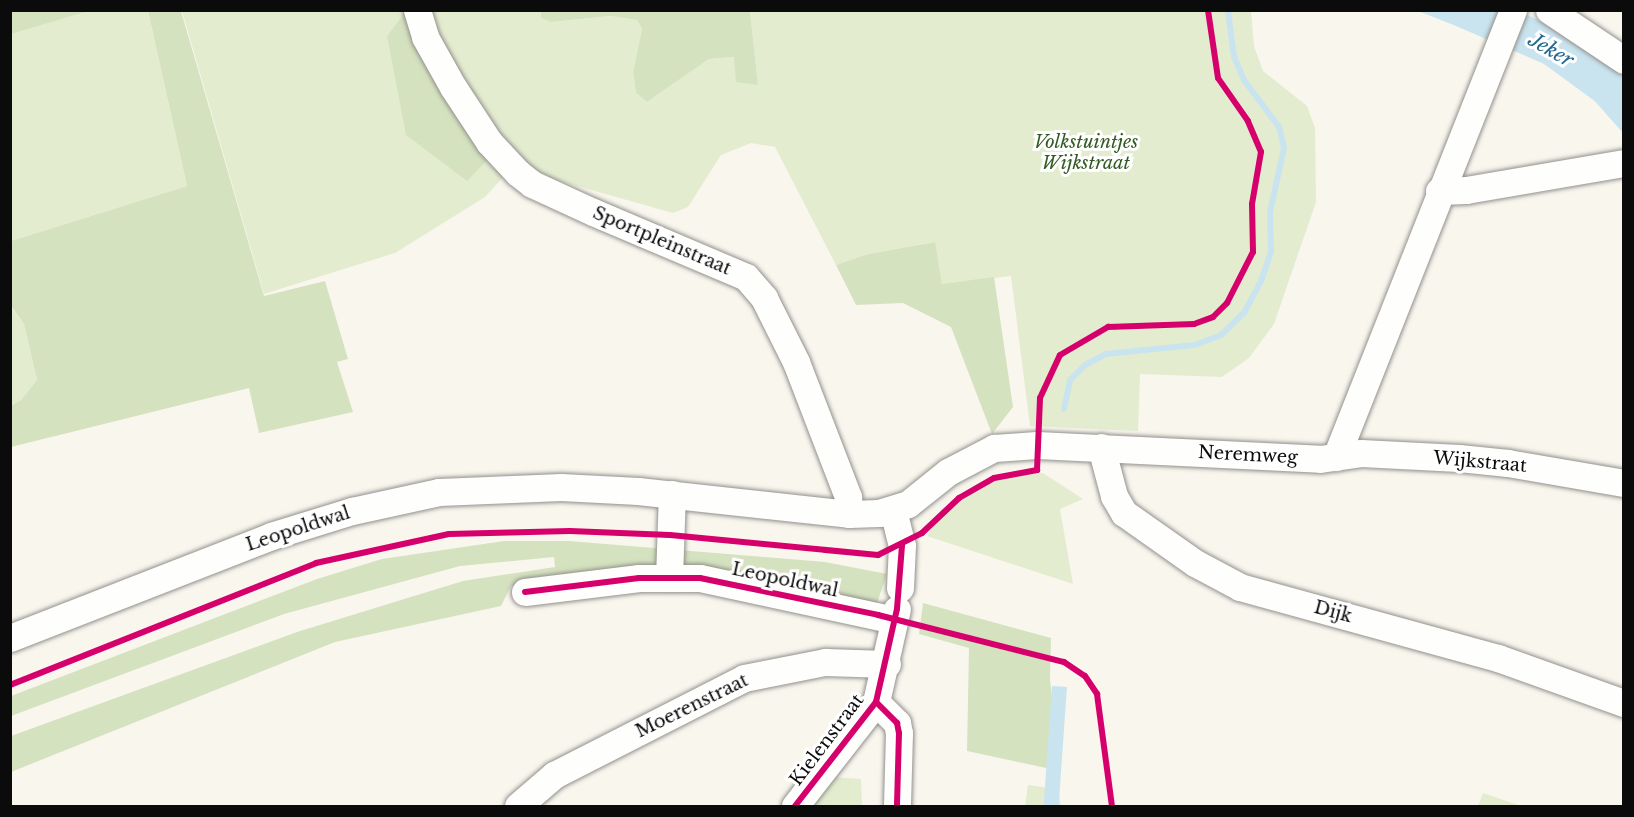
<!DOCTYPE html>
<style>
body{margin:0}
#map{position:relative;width:1634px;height:817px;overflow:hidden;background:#f9f6ee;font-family:"Libre Baskerville",serif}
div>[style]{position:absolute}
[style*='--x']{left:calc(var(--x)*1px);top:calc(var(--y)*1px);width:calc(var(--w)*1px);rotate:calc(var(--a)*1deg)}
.green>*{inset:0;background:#e4ecd0}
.forest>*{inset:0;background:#d5e2bf}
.water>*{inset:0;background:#c9e4ef;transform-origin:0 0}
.stream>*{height:6px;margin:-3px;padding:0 3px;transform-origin:3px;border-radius:3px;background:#c9e4ef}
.river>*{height:38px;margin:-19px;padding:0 19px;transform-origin:19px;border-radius:19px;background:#c9e4ef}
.roads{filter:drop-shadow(0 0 2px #92918d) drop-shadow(0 0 2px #92918d)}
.minor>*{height:27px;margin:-13.5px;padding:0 13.5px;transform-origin:13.5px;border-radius:13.5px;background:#fefefc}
.cycleway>*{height:6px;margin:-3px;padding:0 3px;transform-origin:3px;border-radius:3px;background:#d6006c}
span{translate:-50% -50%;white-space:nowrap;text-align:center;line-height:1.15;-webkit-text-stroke:6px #fff;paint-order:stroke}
.park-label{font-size:18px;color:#325b22;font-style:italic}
.street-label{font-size:18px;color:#0b0b0b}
.water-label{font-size:20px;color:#22678e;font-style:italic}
.frame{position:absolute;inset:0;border:12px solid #0b0b0b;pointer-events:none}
</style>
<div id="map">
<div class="green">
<i style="clip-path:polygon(89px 11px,148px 11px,187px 186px,11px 241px,10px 34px)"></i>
<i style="clip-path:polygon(182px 11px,406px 11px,491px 156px,507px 173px,485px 197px,395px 253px,264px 294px)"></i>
<i style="clip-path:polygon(430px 11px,541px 11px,541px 18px,552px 22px,610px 16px,637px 20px,642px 29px,633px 72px,636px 93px,647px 102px,709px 59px,735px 57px,758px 85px,750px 11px,1251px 11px,1254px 46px,1263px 71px,1307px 106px,1315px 128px,1316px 202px,1274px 324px,1249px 358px,1222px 377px,1140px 374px,1138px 431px,1030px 426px,1011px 276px,942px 284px,934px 242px,868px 254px,836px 265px,775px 147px,751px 143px,721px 155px,688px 207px,673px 213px,538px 175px,489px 121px,439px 39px)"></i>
<i style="clip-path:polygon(10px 306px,24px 324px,37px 380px,21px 400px,11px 406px)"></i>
<i style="clip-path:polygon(1043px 473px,1083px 499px,1060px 509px,1073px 584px,927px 536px,942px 512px,975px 485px,999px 476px)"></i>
<i style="clip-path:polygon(831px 777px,861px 779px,862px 806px,809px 806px)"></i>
<i style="clip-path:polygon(1028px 785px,1058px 789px,1061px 806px,1025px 806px)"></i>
<i style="clip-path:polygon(1483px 793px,1521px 806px,1478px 806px)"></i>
</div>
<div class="forest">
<i style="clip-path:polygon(11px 10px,89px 10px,89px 11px,11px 34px)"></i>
<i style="clip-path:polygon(148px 11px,181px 11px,264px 296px,325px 281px,348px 359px,337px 362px,353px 412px,259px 433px,249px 388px,11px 447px,11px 406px,21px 400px,37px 380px,24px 324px,11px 306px,11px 241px,187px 186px)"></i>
<i style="clip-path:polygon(406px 11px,491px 156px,467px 181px,406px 135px,387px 36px)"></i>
<i style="clip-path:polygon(541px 11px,750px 11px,758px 85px,736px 82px,734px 57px,709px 59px,647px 102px,636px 93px,633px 72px,642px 29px,637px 20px,610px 16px,551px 22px,541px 18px)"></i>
<i style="clip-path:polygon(935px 242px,942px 284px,994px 277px,1013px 407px,992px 434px,951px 327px,903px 303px,856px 305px,836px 265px,868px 254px)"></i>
<i style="clip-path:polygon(504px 541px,569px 541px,825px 562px,887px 574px,876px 606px,732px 570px,657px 566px,511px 586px,501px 606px,335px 642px,11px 772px,11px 736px,297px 632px,463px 581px,555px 567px,554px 557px,460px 566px,284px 614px,11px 716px,11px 696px,317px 579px,382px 559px)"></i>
<i style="clip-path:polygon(923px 603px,1051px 638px,1050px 679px,1060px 771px,967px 751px,969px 648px,919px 634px)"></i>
</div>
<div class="water">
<i style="clip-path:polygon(1418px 11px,1494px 11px,1484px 37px)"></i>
<i style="clip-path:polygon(1527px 17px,1623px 88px,1623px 133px,1572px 75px,1517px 42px)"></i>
<i style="left:1052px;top:686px;width:15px;height:121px;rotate:4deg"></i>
</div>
<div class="stream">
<i style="--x:1064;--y:409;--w:30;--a:-78"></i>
<i style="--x:1070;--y:380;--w:21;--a:-45"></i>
<i style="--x:1085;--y:365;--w:24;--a:-28"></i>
<i style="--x:1106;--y:354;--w:89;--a:-5.8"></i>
<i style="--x:1195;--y:345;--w:28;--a:-21"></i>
<i style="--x:1221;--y:335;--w:32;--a:-44"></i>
<i style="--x:1244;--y:313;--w:36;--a:-62"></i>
<i style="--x:1261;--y:281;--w:31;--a:-71"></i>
<i style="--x:1271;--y:252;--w:40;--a:-91.4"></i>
<i style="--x:1270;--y:212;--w:66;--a:-77.7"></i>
<i style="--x:1284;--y:148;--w:22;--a:-103"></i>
<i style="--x:1279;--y:127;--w:59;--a:-126.7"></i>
<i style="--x:1244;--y:80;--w:25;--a:-113"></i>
<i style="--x:1234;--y:57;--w:47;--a:-97.3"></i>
</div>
<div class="river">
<i style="--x:1467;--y:10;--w:94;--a:23.3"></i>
<i style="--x:1553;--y:47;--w:74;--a:36.3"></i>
<i style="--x:1613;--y:91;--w:18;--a:52"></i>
</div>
<div class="roads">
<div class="minor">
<i style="--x:417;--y:10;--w:28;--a:73"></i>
<i style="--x:425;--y:37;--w:57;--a:60.8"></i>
<i style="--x:453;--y:87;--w:66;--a:56.8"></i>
<i style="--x:489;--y:142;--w:42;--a:46.9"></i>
<i style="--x:518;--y:173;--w:18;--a:38"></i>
<i style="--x:532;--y:184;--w:67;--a:24.7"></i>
<i style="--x:593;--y:212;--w:166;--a:23"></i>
<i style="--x:746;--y:277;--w:28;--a:49"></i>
<i style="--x:764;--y:298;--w:72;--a:63.4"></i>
<i style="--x:796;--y:362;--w:145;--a:68.9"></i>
<i style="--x:848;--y:497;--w:17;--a:87"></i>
<i style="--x:1549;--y:10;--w:90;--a:33.7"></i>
<i style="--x:1439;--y:191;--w:27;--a:-2"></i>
<i style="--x:1466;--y:190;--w:160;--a:-9.7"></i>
<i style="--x:1101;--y:447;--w:51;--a:75.1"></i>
<i style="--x:1114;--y:496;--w:20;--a:60"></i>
<i style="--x:1124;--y:513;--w:87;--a:35.2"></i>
<i style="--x:1195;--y:563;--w:51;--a:28.1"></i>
<i style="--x:1240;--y:587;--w:268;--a:15.4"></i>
<i style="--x:1498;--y:658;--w:134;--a:19.7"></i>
<i style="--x:1336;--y:457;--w:481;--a:-68.4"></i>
<i style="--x:893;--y:510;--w:36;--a:76"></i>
<i style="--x:902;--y:545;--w:43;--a:92.7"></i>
<i style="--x:669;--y:578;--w:84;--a:-88"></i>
<i style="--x:525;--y:592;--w:115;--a:-7"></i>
<i style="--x:639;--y:578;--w:61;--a:0"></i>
<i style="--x:700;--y:578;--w:199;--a:12.2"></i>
<i style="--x:10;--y:638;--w:280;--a:-21.3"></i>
<i style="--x:271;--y:536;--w:85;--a:-17.2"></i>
<i style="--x:352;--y:511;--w:89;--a:-12.3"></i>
<i style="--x:439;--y:492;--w:122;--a:-2.3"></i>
<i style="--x:561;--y:487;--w:77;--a:3"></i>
<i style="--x:638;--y:491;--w:212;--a:6.2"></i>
<i style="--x:849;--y:514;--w:30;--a:-2"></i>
<i style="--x:879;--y:513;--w:30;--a:-17"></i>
<i style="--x:908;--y:504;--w:51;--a:-38.7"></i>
<i style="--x:948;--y:472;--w:52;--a:-27.6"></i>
<i style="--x:994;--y:448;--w:43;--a:-4"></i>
<i style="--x:1037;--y:445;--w:283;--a:2.8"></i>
<i style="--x:1320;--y:459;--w:41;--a:-8.3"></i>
<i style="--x:1361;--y:453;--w:98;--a:2.9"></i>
<i style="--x:1459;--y:458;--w:49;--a:5.8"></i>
<i style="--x:1508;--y:463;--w:118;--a:9.8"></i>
<i style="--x:876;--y:702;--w:30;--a:45"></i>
<i style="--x:897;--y:723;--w:10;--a:79"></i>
<i style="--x:899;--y:733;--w:73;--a:91.6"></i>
<i style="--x:518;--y:806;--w:48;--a:-40.7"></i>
<i style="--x:554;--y:775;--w:213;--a:-27"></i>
<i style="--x:744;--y:678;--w:83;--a:-11.2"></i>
<i style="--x:825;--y:662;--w:62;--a:1.8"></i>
<i style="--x:795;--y:806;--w:132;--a:-52.1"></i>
<i style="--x:876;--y:702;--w:95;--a:-77.3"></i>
</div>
</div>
<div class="cycleway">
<i style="--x:525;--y:592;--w:115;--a:-7"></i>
<i style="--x:639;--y:578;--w:61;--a:0"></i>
<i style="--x:700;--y:578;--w:182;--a:11.7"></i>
<i style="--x:878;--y:615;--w:192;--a:14.2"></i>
<i style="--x:1064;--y:662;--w:25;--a:34"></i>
<i style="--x:1085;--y:676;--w:22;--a:56"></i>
<i style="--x:1097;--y:694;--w:113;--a:82.4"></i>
<i style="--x:10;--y:685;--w:329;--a:-21.7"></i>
<i style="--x:316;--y:563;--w:136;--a:-12.3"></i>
<i style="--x:449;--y:534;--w:121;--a:-1.4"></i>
<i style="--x:570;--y:531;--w:100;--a:2.3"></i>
<i style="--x:670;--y:535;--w:209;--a:5.5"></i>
<i style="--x:878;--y:555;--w:49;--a:-26.6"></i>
<i style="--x:922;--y:533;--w:51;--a:-43.4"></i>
<i style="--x:959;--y:498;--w:40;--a:-29.7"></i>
<i style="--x:994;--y:478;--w:44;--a:-10.5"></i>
<i style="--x:1037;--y:470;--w:72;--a:-87.6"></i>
<i style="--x:1040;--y:398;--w:47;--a:-65.1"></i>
<i style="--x:1060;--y:355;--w:56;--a:-30.3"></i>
<i style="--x:1108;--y:327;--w:86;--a:-2"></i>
<i style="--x:1194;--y:324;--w:20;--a:-20"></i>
<i style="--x:1213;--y:317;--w:20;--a:-45"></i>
<i style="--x:1227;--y:303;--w:57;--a:-63"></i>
<i style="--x:1253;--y:252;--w:48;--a:-91.2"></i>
<i style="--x:1252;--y:204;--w:53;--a:-80.2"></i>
<i style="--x:1261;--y:152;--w:34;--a:-113"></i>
<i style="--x:1248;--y:121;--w:52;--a:-124.9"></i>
<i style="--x:1218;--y:78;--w:69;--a:-98.4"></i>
<i style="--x:876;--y:702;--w:30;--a:45"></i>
<i style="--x:897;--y:723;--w:10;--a:79"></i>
<i style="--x:899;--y:733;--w:73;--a:91.6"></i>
<i style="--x:795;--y:806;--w:132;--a:-52.1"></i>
<i style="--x:876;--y:702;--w:95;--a:-77.3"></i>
<i style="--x:897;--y:609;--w:64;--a:-85.5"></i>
</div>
<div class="park-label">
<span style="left:1086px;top:153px">Volkstuintjes<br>Wijkstraat</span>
</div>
<div class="street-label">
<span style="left:662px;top:241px;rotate:23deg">Sportpleinstraat</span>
<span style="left:1248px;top:455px;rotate:3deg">Neremweg</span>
<span style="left:1480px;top:462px;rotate:5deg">Wijkstraat</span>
<span style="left:298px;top:529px;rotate:-18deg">Leopoldwal</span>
<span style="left:785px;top:580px;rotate:12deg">Leopoldwal</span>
<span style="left:1333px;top:612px;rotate:15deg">Dijk</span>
<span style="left:692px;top:706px;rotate:-26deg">Moerenstraat</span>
<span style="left:827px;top:740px;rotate:-53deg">Kielenstraat</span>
</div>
<div class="water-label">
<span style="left:1551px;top:50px;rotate:30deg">Jeker</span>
</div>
<div class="frame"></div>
</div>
